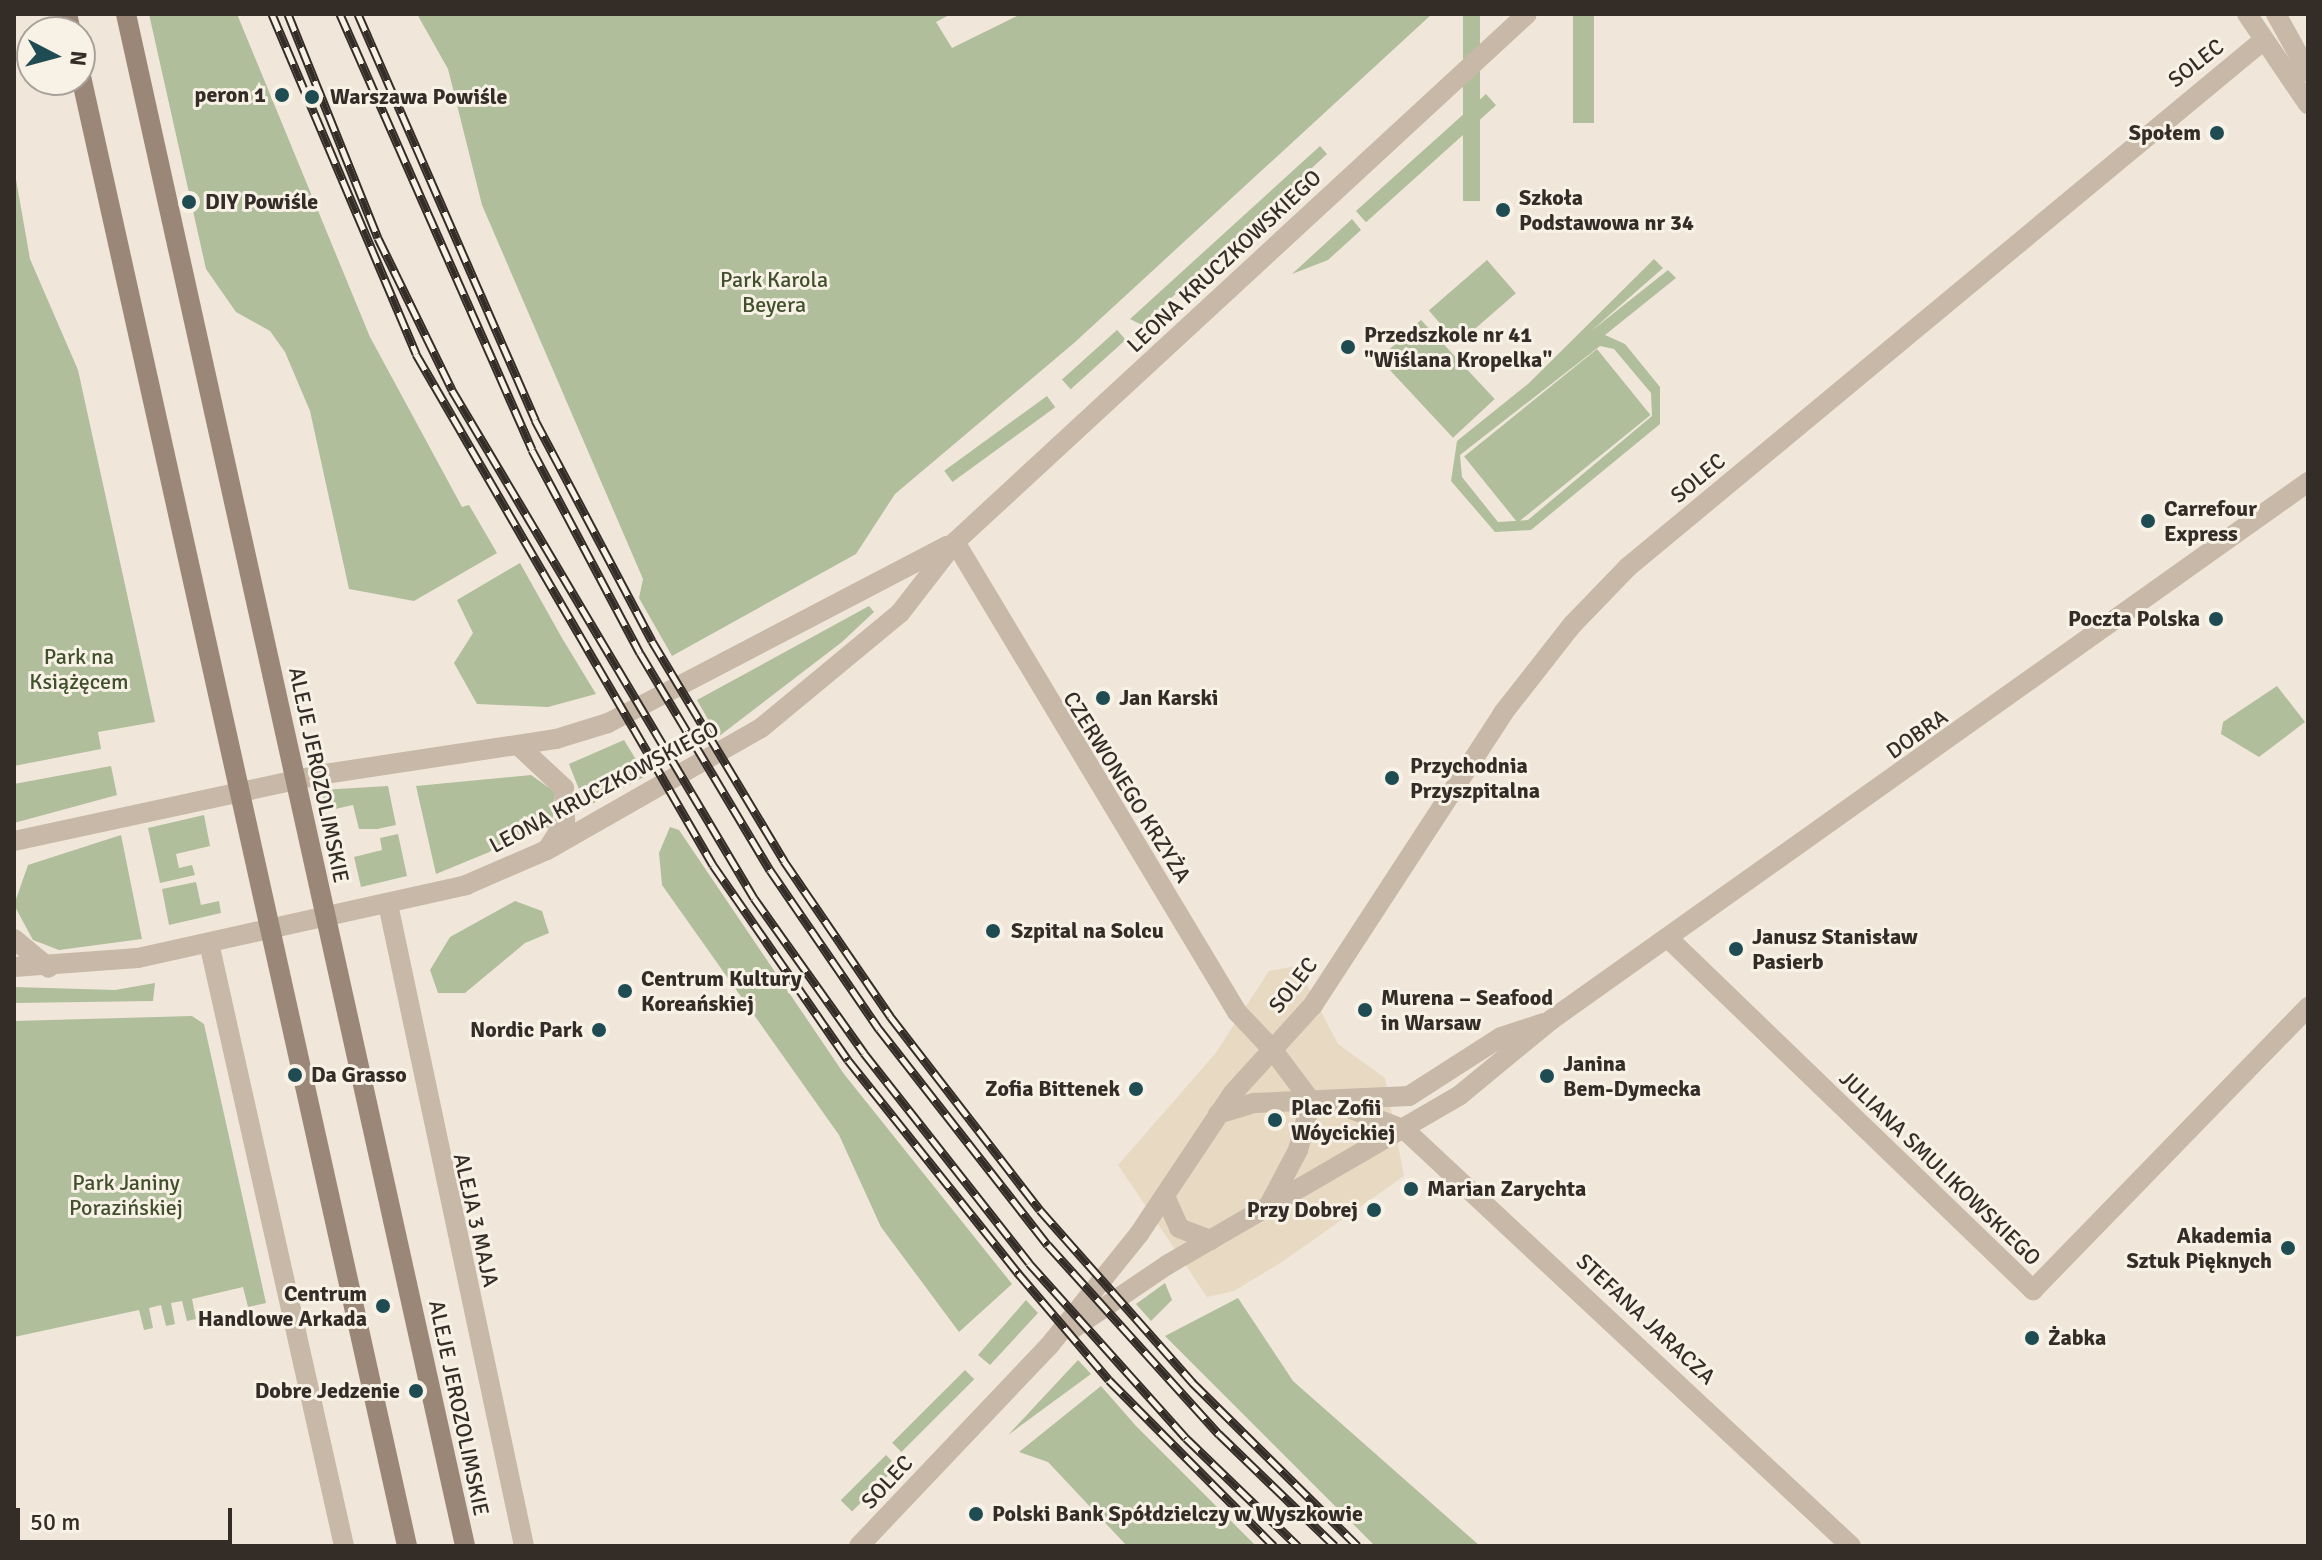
<!DOCTYPE html>
<meta charset="utf-8">
<style>
body{margin:0}
#map{position:relative;width:2322px;height:1560px;overflow:hidden;background:#f0e7da;font-family:Signika,sans-serif}
div>[style]{position:absolute}
[style*='--x']{left:calc(var(--x)*1px);top:calc(var(--y)*1px);width:calc(var(--w)*1px);rotate:calc(var(--a)*1deg)}
.green>*{inset:0;background:#b0be9b;transform-origin:0 0}
.plaza>*{inset:0;background:#e7d9c2}
.minor>*{height:20px;margin:-10px;padding:0 10px;transform-origin:10px;border-radius:10px;background:#c7b8a7}
.tertiary>*{height:20px;margin:-10px;padding:0 10px;transform-origin:10px;border-radius:10px;background:#c7b8a7}
.secondary>*{height:20px;margin:-10px;padding:0 10px;transform-origin:10px;border-radius:10px;background:#9a8778}
.rail>*{height:9px;margin-top:-4.5px;transform-origin:0;background:repeating-linear-gradient(90deg,#f8f1e6 0 18px,#342c27 0 36px);box-sizing:border-box;border-block:2px solid #342c27}
.secondary-bridge>*{height:20px;margin:-10px;padding:0 10px;transform-origin:10px;border-radius:10px;background:#9a8778}
.dots>*{width:22px;height:22px;translate:-50% -50%;box-sizing:border-box;border:4px solid #f8f1e6;border-radius:50%}
span{translate:-50% -50%;white-space:nowrap;text-align:center;line-height:1.15;-webkit-text-stroke:6px #f8f1e6;paint-order:stroke}
.street-label{font-size:22px;color:#342c27}
.poi-label{font-size:22px;color:#342c27;font-weight:700}
.right{translate:-100% -50%;text-align:right}
.left{translate:0 -50%;text-align:left}
.park-label{font-size:22px;color:#41502c}
.frame{position:absolute;inset:0;border:16px solid #342c27;pointer-events:none}
.north{position:absolute;left:16px;top:16px;width:80px;height:80px;box-sizing:border-box;background:#f8f1e6;border:2px solid #aaa29a;border-radius:50%;rotate:96deg;font-size:22px;font-weight:700;line-height:32px;text-align:center;color:#342c27}
.north::after{content:'';display:block;margin:auto;width:28px;height:36px;background:#1f4b53;clip-path:polygon(50% 0,100% 100%,50% 72%,0 100%)}
.scale{position:absolute;left:16px;top:1508px;width:216px;height:36px;box-sizing:border-box;border:4px solid #342c27;border-top:0;padding-left:10px;font-size:24px;line-height:28px;white-space:nowrap;color:#342c27;-webkit-text-stroke:6px #f8f1e6;paint-order:stroke}
</style>
<div id="map">
<div class="green">
<i style="clip-path:polygon(149px 14px,237px 14px,370px 337px,462px 507px,469px 505px,497px 553px,414px 601px,349px 589px,310px 411px,285px 352px,270px 331px,236px 312px,206px 269px)"></i>
<i style="clip-path:polygon(417px 14px,951px 14px,936px 22px,952px 48px,1021px 14px,1432px 14px,1074px 343px,895px 494px,856px 554px,672px 656px,639px 598px,643px 579px,482px 205px,448px 69px)"></i>
<i style="left:1463px;top:14px;width:17px;height:187px"></i>
<i style="left:1573px;top:14px;width:21px;height:109px"></i>
<i style="left:1486px;top:94px;width:15px;height:175px;rotate:48deg"></i>
<i style="clip-path:polygon(1320px 146px,1327px 154px,1142px 325px,1130px 319px)"></i>
<i style="clip-path:polygon(14px 168px,30px 259px,78px 370px,155px 722px,98px 732px,101px 749px,14px 766px)"></i>
<i style="clip-path:polygon(1352px 219px,1361px 230px,1328px 260px,1292px 274px)"></i>
<i style="clip-path:polygon(evenodd,1654px 259px,1663px 268px,1590px 332px,1668px 270px,1676px 278px,1605px 335px,1625px 344px,1660px 387px,1660px 424px,1531px 530px,1495px 532px,1451px 481px,1457px 441px,1528px 384px,1654px 259px,1600px 346px,1614px 349px,1651px 393px,1652px 416px,1528px 520px,1498px 522px,1462px 477px,1460px 455px,1600px 346px)"></i>
<i style="left:1487px;top:260px;width:44px;height:77px;rotate:49deg"></i>
<i style="left:1421px;top:320px;width:108px;height:57px;rotate:47deg"></i>
<i style="left:1117px;top:330px;width:13px;height:74px;rotate:48deg"></i>
<i style="left:1597px;top:349px;width:85px;height:171px;rotate:51deg"></i>
<i style="left:1047px;top:396px;width:14px;height:127px;rotate:54deg"></i>
<i style="clip-path:polygon(520px 563px,562px 638px,596px 694px,548px 707px,477px 704px,454px 663px,473px 633px,457px 600px)"></i>
<i style="clip-path:polygon(869px 606px,874px 612px,842px 642px,718px 737px,697px 700px)"></i>
<i style="clip-path:polygon(2277px 686px,2305px 722px,2259px 757px,2221px 734px,2223px 722px)"></i>
<i style="clip-path:polygon(624px 740px,646px 776px,586px 807px,569px 764px)"></i>
<i style="clip-path:polygon(111px 766px,117px 795px,14px 823px,14px 784px)"></i>
<i style="clip-path:polygon(531px 775px,555px 792px,552px 826px,436px 874px,416px 786px)"></i>
<i style="clip-path:polygon(388px 786px,396px 825px,377px 829px,359px 829px,353px 805px,326px 811px,321px 790px)"></i>
<i style="clip-path:polygon(204px 815px,210px 846px,176px 854px,179px 868px,192px 865px,195px 875px,160px 883px,148px 828px)"></i>
<i style="clip-path:polygon(670px 827px,679px 830px,844px 1074px,1012px 1284px,959px 1332px,881px 1227px,839px 1135px,662px 885px,659px 853px)"></i>
<i style="clip-path:polygon(398px 834px,407px 876px,361px 887px,354px 857px,382px 850px,380px 838px)"></i>
<i style="clip-path:polygon(121px 835px,142px 939px,59px 950px,33px 940px,14px 905px,28px 865px)"></i>
<i style="clip-path:polygon(196px 882px,201px 905px,219px 901px,221px 913px,169px 925px,162px 889px)"></i>
<i style="clip-path:polygon(515px 901px,542px 911px,549px 933px,525px 943px,465px 993px,438px 993px,430px 970px,450px 937px)"></i>
<i style="clip-path:polygon(155px 983px,153px 1001px,14px 1003px,14px 987px,115px 990px)"></i>
<i style="clip-path:polygon(192px 1016px,204px 1024px,266px 1303px,248px 1307px,243px 1287px,192px 1299px,196px 1319px,187px 1321px,182px 1301px,171px 1303px,175px 1324px,166px 1326px,161px 1305px,149px 1308px,153px 1328px,144px 1330px,139px 1310px,14px 1337px,14px 1021px)"></i>
<i style="clip-path:polygon(1165px 1283px,1172px 1300px,1151px 1321px,1136px 1304px)"></i>
<i style="clip-path:polygon(1238px 1298px,1293px 1381px,1480px 1546px,1375px 1546px,1165px 1336px)"></i>
<i style="clip-path:polygon(1026px 1300px,1038px 1313px,990px 1365px,978px 1355px)"></i>
<i style="clip-path:polygon(1078px 1360px,1091px 1374px,1008px 1435px)"></i>
<i style="left:965px;top:1370px;width:13px;height:103px;rotate:45deg"></i>
<i style="clip-path:polygon(1101px 1386px,1136px 1426px,1256px 1546px,1127px 1546px,1048px 1462px,1019px 1452px)"></i>
<i style="left:886px;top:1455px;width:16px;height:64px;rotate:45deg"></i>
</div>
<div class="plaza">
<i style="clip-path:polygon(1297px 966px,1338px 1044px,1385px 1078px,1404px 1176px,1282px 1262px,1234px 1291px,1207px 1297px,1118px 1165px,1215px 1054px,1269px 971px)"></i>
</div>
<div class="minor">
<i style="--x:955;--y:542;--w:548;--a:59.04"></i>
<i style="--x:1237;--y:1012;--w:51;--a:46.6"></i>
<i style="--x:388;--y:904;--w:656;--a:78.04"></i>
<i style="--x:1669;--y:939;--w:506;--a:43.96"></i>
<i style="--x:2033;--y:1290;--w:395;--a:-45.8"></i>
<i style="--x:209;--y:943;--w:618;--a:77.38"></i>
<i style="--x:1405;--y:1130;--w:610;--a:43.01"></i>
</div>
<div class="tertiary">
<i style="--x:2247;--y:14;--w:109;--a:55.9"></i>
<i style="--x:2276;--y:14;--w:66;--a:61.1"></i>
<i style="--x:520;--y:747;--w:60;--a:43"></i>
<i style="--x:564;--y:788;--w:34;--a:88"></i>
<i style="--x:565;--y:822;--w:30;--a:123"></i>
<i style="--x:14;--y:841;--w:311;--a:-12.2"></i>
<i style="--x:318;--y:775;--w:241;--a:-8.6"></i>
<i style="--x:556;--y:739;--w:54;--a:-17.1"></i>
<i style="--x:608;--y:723;--w:382;--a:-27.6"></i>
<i style="--x:14;--y:939;--w:45;--a:39.6"></i>
<i style="--x:14;--y:967;--w:124;--a:-4.2"></i>
<i style="--x:138;--y:958;--w:336;--a:-12.5"></i>
<i style="--x:466;--y:885;--w:88;--a:-23.4"></i>
<i style="--x:547;--y:850;--w:246;--a:-29.7"></i>
<i style="--x:761;--y:728;--w:180;--a:-39.6"></i>
<i style="--x:900;--y:613;--w:90;--a:-52.2"></i>
<i style="--x:955;--y:542;--w:778;--a:-42.71"></i>
<i style="--x:1346;--y:1107;--w:63;--a:21.3"></i>
<i style="--x:1218;--y:1114;--w:38;--a:-17"></i>
<i style="--x:1254;--y:1103;--w:155;--a:-2.6"></i>
<i style="--x:1409;--y:1096;--w:109;--a:-32.7"></i>
<i style="--x:1501;--y:1037;--w:45;--a:-18"></i>
<i style="--x:1165;--y:1196;--w:35;--a:66"></i>
<i style="--x:1179;--y:1228;--w:34;--a:21"></i>
<i style="--x:1268;--y:1207;--w:64;--a:-62.2"></i>
<i style="--x:1298;--y:1150;--w:51;--a:-75.1"></i>
<i style="--x:1311;--y:1101;--w:65;--a:-126.9"></i>
<i style="--x:1071;--y:1330;--w:116;--a:-34.1"></i>
<i style="--x:1167;--y:1265;--w:339;--a:-30.1"></i>
<i style="--x:1460;--y:1095;--w:118;--a:-39.5"></i>
<i style="--x:1551;--y:1020;--w:929;--a:-35.4"></i>
<i style="--x:859;--y:1546;--w:276;--a:-46.5"></i>
<i style="--x:1049;--y:1346;--w:144;--a:-51.2"></i>
<i style="--x:1139;--y:1234;--w:169;--a:-56.3"></i>
<i style="--x:1233;--y:1093;--w:119;--a:-47.7"></i>
<i style="--x:1313;--y:1005;--w:348;--a:-56.9"></i>
<i style="--x:1503;--y:713;--w:112;--a:-51.9"></i>
<i style="--x:1572;--y:625;--w:81;--a:-46"></i>
<i style="--x:1628;--y:567;--w:821;--a:-39.66"></i>
</div>
<div class="secondary">
<i style="--x:67;--y:14;--w:18;--a:77"></i>
</div>
<div class="rail">
<i style="--x:272;--y:14;--w:369;--a:67"></i>
<i style="--x:416;--y:354;--w:591;--a:59.83"></i>
<i style="--x:713;--y:865;--w:237;--a:55.3"></i>
<i style="--x:848;--y:1060;--w:273;--a:51.4"></i>
<i style="--x:1018;--y:1273;--w:140;--a:49.6"></i>
<i style="--x:1109;--y:1380;--w:234;--a:45.2"></i>
<i style="--x:288;--y:14;--w:241;--a:68.1"></i>
<i style="--x:378;--y:238;--w:169;--a:64"></i>
<i style="--x:452;--y:390;--w:591;--a:59.27"></i>
<i style="--x:754;--y:898;--w:190;--a:54.6"></i>
<i style="--x:864;--y:1053;--w:267;--a:51.8"></i>
<i style="--x:1029;--y:1263;--w:235;--a:48.1"></i>
<i style="--x:1186;--y:1438;--w:156;--a:44"></i>
<i style="--x:340;--y:14;--w:476;--a:66.2"></i>
<i style="--x:532;--y:450;--w:230;--a:62"></i>
<i style="--x:640;--y:653;--w:253;--a:59.1"></i>
<i style="--x:770;--y:870;--w:193;--a:55.6"></i>
<i style="--x:879;--y:1029;--w:274;--a:52"></i>
<i style="--x:1048;--y:1245;--w:255;--a:47.9"></i>
<i style="--x:1219;--y:1434;--w:161;--a:44"></i>
<i style="--x:358;--y:14;--w:443;--a:66.4"></i>
<i style="--x:535;--y:420;--w:250;--a:62.1"></i>
<i style="--x:652;--y:641;--w:257;--a:59"></i>
<i style="--x:784;--y:861;--w:188;--a:55.6"></i>
<i style="--x:890;--y:1016;--w:245;--a:52.3"></i>
<i style="--x:1040;--y:1210;--w:230;--a:48.5"></i>
<i style="--x:1192;--y:1382;--w:233;--a:44.7"></i>
</div>
<div class="secondary-bridge">
<i style="--x:126;--y:14;--w:1569;--a:77.52"></i>
<i style="--x:80;--y:72;--w:1510;--a:77.49"></i>
</div>
<div class="dots">
<i style="left:282px;top:95px;background:#1f4b53"></i>
<i style="left:312px;top:97px;background:#1f4b53"></i>
<i style="left:2217px;top:133px;background:#1f4b53"></i>
<i style="left:189px;top:202px;background:#1f4b53"></i>
<i style="left:1503px;top:210px;background:#1f4b53"></i>
<i style="left:1348px;top:347px;background:#1f4b53"></i>
<i style="left:2148px;top:521px;background:#1f4b53"></i>
<i style="left:2216px;top:619px;background:#1f4b53"></i>
<i style="left:1103px;top:698px;background:#1f4b53"></i>
<i style="left:1392px;top:778px;background:#1f4b53"></i>
<i style="left:993px;top:931px;background:#1f4b53"></i>
<i style="left:1736px;top:949px;background:#1f4b53"></i>
<i style="left:625px;top:991px;background:#1f4b53"></i>
<i style="left:1365px;top:1010px;background:#1f4b53"></i>
<i style="left:599px;top:1030px;background:#1f4b53"></i>
<i style="left:295px;top:1075px;background:#1f4b53"></i>
<i style="left:1547px;top:1076px;background:#1f4b53"></i>
<i style="left:1136px;top:1089px;background:#1f4b53"></i>
<i style="left:1275px;top:1120px;background:#1f4b53"></i>
<i style="left:1411px;top:1189px;background:#1f4b53"></i>
<i style="left:1374px;top:1210px;background:#1f4b53"></i>
<i style="left:2288px;top:1248px;background:#1f4b53"></i>
<i style="left:383px;top:1306px;background:#1f4b53"></i>
<i style="left:2032px;top:1338px;background:#1f4b53"></i>
<i style="left:416px;top:1391px;background:#1f4b53"></i>
<i style="left:976px;top:1514px;background:#1f4b53"></i>
</div>
<div class="street-label">
<span style="left:2196px;top:63px;rotate:-38deg">SOLEC</span>
<span style="left:1224px;top:261px;rotate:-43deg">LEONA KRUCZKOWSKIEGO</span>
<span style="left:1698px;top:478px;rotate:-40deg">SOLEC</span>
<span style="left:1917px;top:734px;rotate:-35deg">DOBRA</span>
<span style="left:319px;top:775px;rotate:78deg">ALEJE JEROZOLIMSKIE</span>
<span style="left:604px;top:787px;rotate:-28deg">LEONA KRUCZKOWSKIEGO</span>
<span style="left:1127px;top:787px;rotate:58deg">CZERWONEGO KRZYŻA</span>
<span style="left:1293px;top:985px;rotate:-52deg">SOLEC</span>
<span style="left:1940px;top:1168px;rotate:44deg">JULIANA SMULIKOWSKIEGO</span>
<span style="left:476px;top:1220px;rotate:77deg">ALEJA 3 MAJA</span>
<span style="left:1646px;top:1319px;rotate:43deg">STEFANA JARACZA</span>
<span style="left:459px;top:1408px;rotate:78deg">ALEJE JEROZOLIMSKIE</span>
<span style="left:887px;top:1482px;rotate:-47deg">SOLEC</span>
</div>
<div class="poi-label">
<span class="right" style="left:266px;top:95px">peron 1</span>
<span class="left" style="left:330px;top:97px">Warszawa Powiśle</span>
<span class="right" style="left:2201px;top:133px">Społem</span>
<span class="left" style="left:1519px;top:210px">Szkoła<br>Podstawowa nr 34</span>
<span class="left" style="left:205px;top:202px">DIY Powiśle</span>
<span class="left" style="left:1364px;top:347px">Przedszkole nr 41<br>"Wiślana Kropelka"</span>
<span class="left" style="left:2164px;top:521px">Carrefour<br>Express</span>
<span class="right" style="left:2200px;top:619px">Poczta Polska</span>
<span class="left" style="left:1119px;top:698px">Jan Karski</span>
<span class="left" style="left:1410px;top:778px">Przychodnia<br>Przyszpitalna</span>
<span class="left" style="left:1011px;top:931px">Szpital na Solcu</span>
<span class="left" style="left:1752px;top:949px">Janusz Stanisław<br>Pasierb</span>
<span class="left" style="left:641px;top:991px">Centrum Kultury<br>Koreańskiej</span>
<span class="left" style="left:1381px;top:1010px">Murena – Seafood<br>in Warsaw</span>
<span class="right" style="left:583px;top:1030px">Nordic Park</span>
<span class="left" style="left:1563px;top:1076px">Janina<br>Bem-Dymecka</span>
<span class="left" style="left:311px;top:1075px">Da Grasso</span>
<span class="right" style="left:1120px;top:1089px">Zofia Bittenek</span>
<span class="left" style="left:1291px;top:1120px">Plac Zofii<br>Wóycickiej</span>
<span class="left" style="left:1427px;top:1189px">Marian Zarychta</span>
<span class="right" style="left:1358px;top:1210px">Przy Dobrej</span>
<span class="right" style="left:2272px;top:1248px">Akademia<br>Sztuk Pięknych</span>
<span class="right" style="left:367px;top:1306px">Centrum<br>Handlowe Arkada</span>
<span class="left" style="left:2048px;top:1338px">Żabka</span>
<span class="right" style="left:400px;top:1391px">Dobre Jedzenie</span>
<span class="left" style="left:992px;top:1514px">Polski Bank Spółdzielczy w Wyszkowie</span>
</div>
<div class="park-label">
<span style="left:774px;top:292px">Park Karola<br>Beyera</span>
<span style="left:79px;top:669px">Park na<br>Książęcem</span>
<span style="left:126px;top:1195px">Park Janiny<br>Porazińskiej</span>
</div>
<div class="frame"></div>
<div class="north">N</div>
<div class="scale">50 m</div>
</div>
